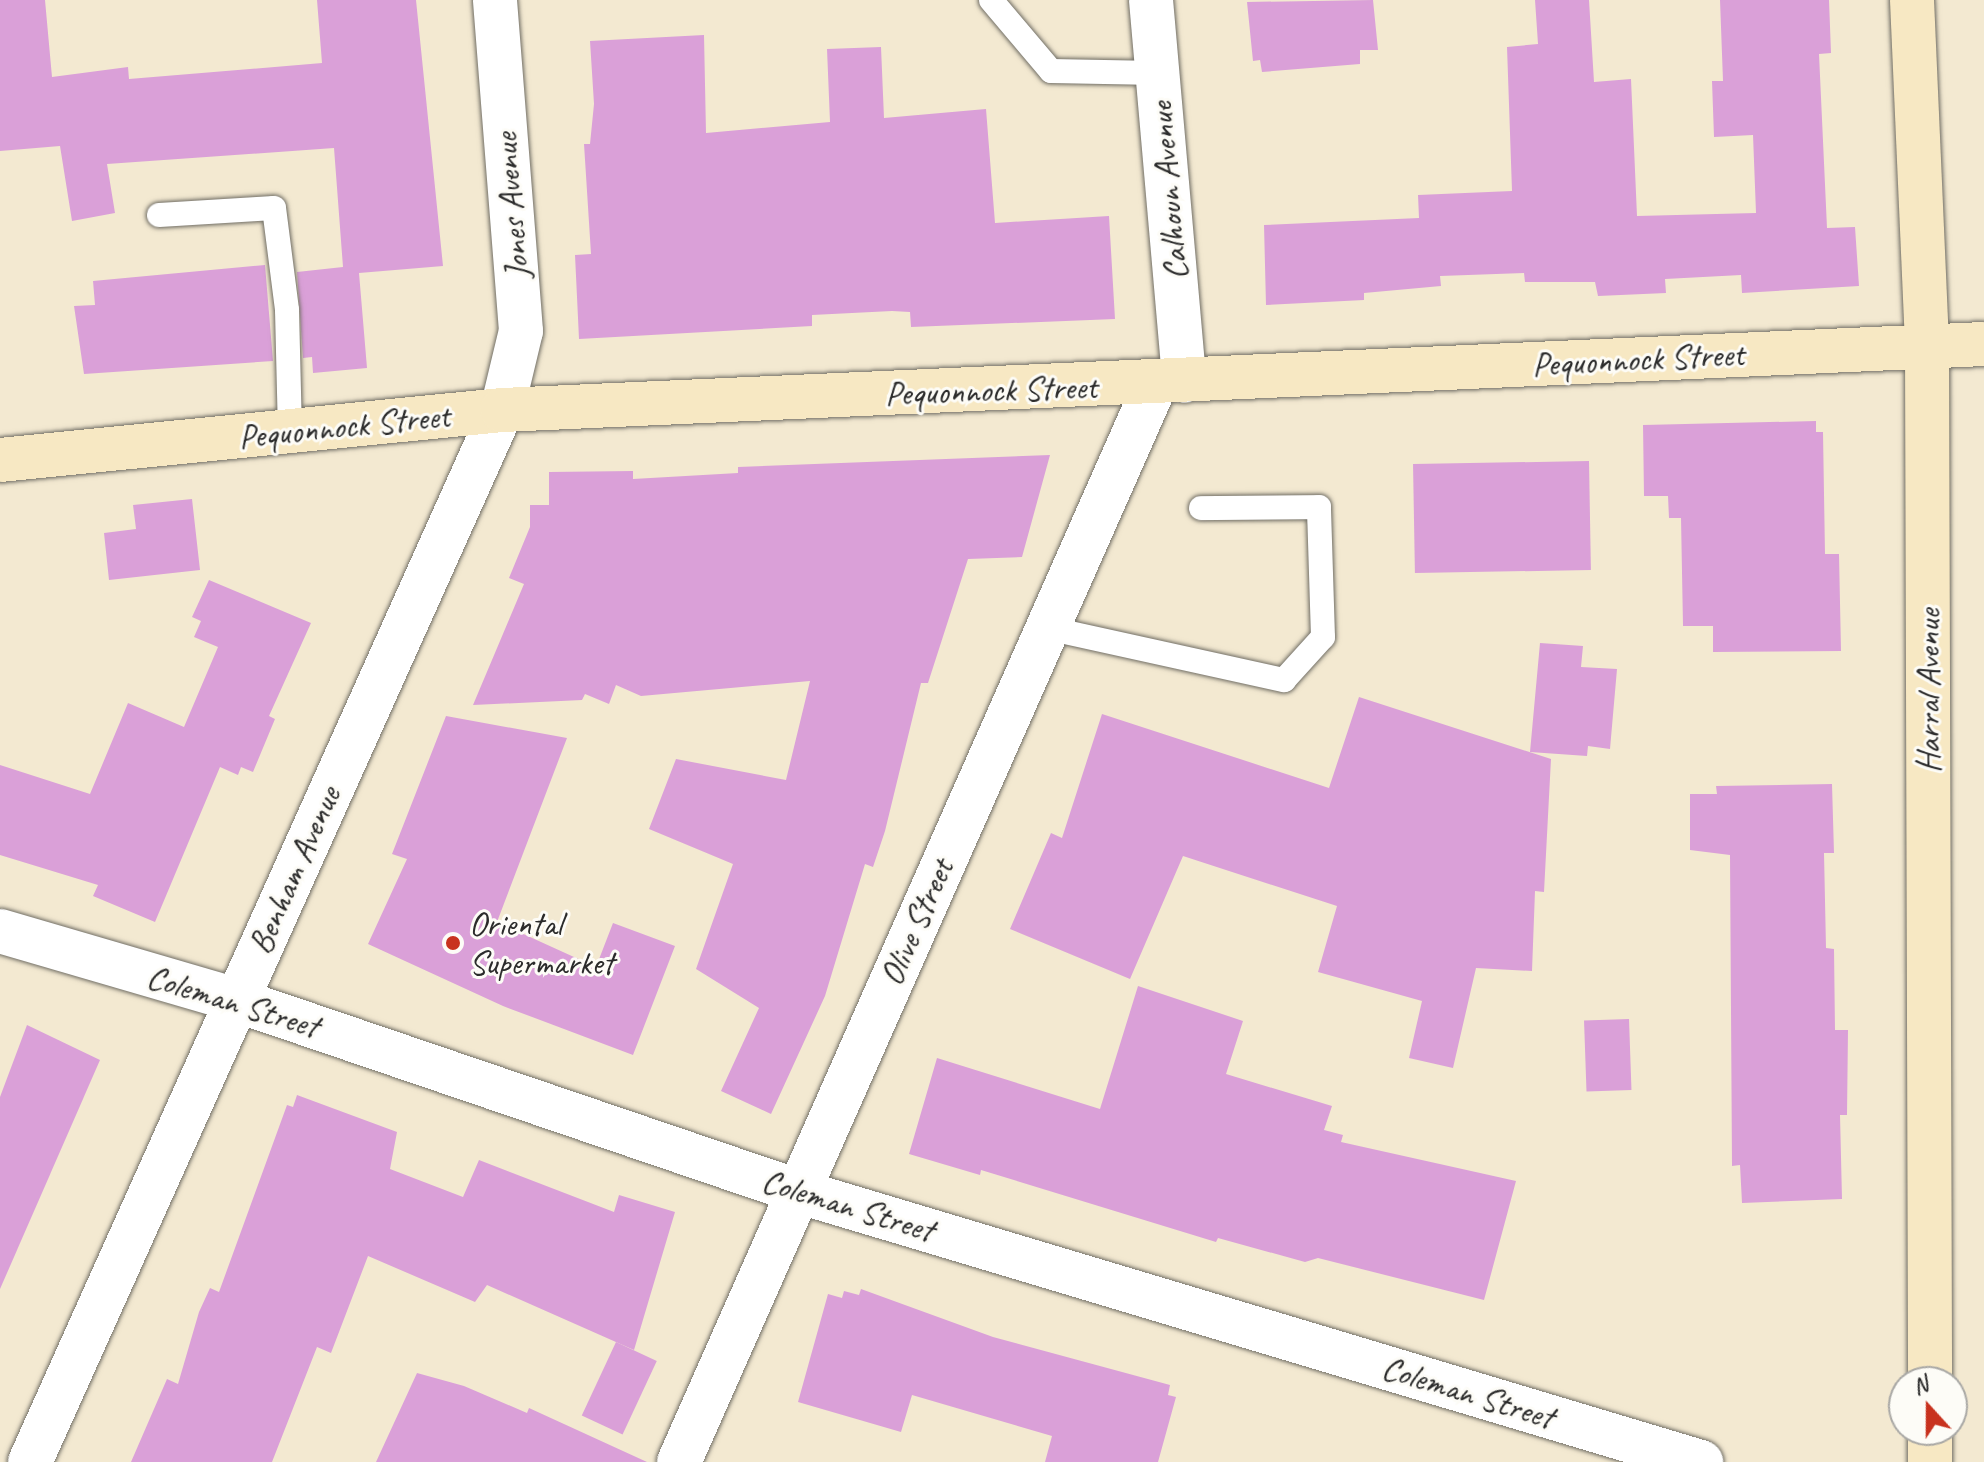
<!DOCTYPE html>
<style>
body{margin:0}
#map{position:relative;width:1984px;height:1462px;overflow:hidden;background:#f3e9d1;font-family:Caveat,sans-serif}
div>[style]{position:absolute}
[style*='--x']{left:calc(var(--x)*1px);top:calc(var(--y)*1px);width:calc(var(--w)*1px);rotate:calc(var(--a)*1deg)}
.building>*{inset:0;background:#daa0d8;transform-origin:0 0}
.roads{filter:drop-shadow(0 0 2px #716e65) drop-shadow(0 0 2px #716e65)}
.lane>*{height:24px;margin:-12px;padding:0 12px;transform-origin:12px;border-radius:12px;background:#fff}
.street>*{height:44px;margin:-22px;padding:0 22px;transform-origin:22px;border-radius:22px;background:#fff}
.secondary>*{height:44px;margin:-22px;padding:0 22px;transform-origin:22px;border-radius:22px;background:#f7e8c3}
.dots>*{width:22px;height:22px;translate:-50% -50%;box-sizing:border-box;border:4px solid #fdfcf7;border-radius:50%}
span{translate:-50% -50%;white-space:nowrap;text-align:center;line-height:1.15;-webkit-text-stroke:6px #fdfcf7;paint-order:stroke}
.street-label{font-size:34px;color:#2b2b2b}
.poi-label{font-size:34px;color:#2b2b2b}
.left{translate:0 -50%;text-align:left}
.north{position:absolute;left:1888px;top:1366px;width:80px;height:80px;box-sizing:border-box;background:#fdfcf7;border:2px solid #a9a8a5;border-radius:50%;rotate:339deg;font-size:22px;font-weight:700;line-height:32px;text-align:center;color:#2b2b2b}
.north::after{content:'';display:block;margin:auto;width:28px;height:36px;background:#c8321e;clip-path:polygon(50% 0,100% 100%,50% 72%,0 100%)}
</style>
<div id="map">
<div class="building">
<i style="clip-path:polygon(0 0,45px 0,52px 77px,128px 67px,129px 79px,322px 63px,317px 0,416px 0,443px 266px,359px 273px,367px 368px,313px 373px,312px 357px,303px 358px,297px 272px,343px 267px,334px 148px,107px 164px,115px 213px,72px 221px,60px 146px,0 151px)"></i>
<i style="clip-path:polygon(1373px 0,1378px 50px,1360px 50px,1360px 64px,1262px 72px,1260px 60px,1253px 61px,1247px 2px)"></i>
<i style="clip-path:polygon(1535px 0,1589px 0,1594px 82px,1631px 79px,1637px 216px,1756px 213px,1753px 135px,1714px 137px,1712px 81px,1723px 81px,1720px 0,1829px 0,1831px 53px,1819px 54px,1827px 228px,1855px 227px,1859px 286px,1742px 293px,1741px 275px,1665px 279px,1666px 293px,1598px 296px,1595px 282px,1525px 282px,1524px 273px,1440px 276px,1441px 286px,1364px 293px,1364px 300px,1266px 305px,1264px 225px,1419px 218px,1418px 195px,1512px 191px,1507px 47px,1538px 44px)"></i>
<i style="clip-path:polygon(704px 35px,706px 133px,830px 122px,827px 49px,881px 47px,884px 118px,986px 109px,995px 223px,1109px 216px,1115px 319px,911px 327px,910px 312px,892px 311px,812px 315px,812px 326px,579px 339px,575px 255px,591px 254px,584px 144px,590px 144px,594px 104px,590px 41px)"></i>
<i style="clip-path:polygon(265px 265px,273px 361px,84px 374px,74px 306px,95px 305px,93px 281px)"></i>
<i style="clip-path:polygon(1816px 421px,1816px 432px,1823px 432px,1825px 554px,1839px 554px,1841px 651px,1713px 652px,1713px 626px,1683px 626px,1681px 518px,1669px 518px,1668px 496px,1644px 496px,1643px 425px)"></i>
<i style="clip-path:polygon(1050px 455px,1022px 557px,968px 559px,928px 683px,921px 683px,885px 831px,873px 867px,865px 864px,825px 996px,771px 1114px,721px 1091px,759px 1008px,696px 969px,733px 864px,649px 829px,676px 759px,786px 780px,810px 681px,641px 696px,616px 685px,609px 704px,585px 694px,582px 700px,473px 705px,524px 584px,509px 578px,530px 527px,530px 505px,549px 505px,549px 472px,633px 471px,633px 479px,738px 473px,738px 467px)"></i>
<i style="left:1589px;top:461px;width:109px;height:176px;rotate:89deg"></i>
<i style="clip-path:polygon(192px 499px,200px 570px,109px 580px,104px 533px,136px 529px,133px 505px)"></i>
<i style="clip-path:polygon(209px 580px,311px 623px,269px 716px,275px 719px,253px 772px,241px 767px,238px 775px,220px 767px,155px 922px,93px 896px,98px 885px,0 855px,0 765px,90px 794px,128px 703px,184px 727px,218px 647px,194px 637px,201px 621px,192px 617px)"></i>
<i style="clip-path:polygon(1540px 643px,1583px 646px,1581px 667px,1617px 669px,1610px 749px,1588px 746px,1587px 756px,1530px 752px)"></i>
<i style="clip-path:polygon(1359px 697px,1551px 759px,1544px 892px,1535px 891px,1532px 971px,1476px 968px,1453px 1068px,1409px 1058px,1422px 1001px,1318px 972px,1337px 906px,1183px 856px,1130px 979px,1010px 929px,1051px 833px,1062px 838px,1102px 714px,1329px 788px)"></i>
<i style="clip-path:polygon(446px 716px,567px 738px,497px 922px,596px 967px,613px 923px,675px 946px,633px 1055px,503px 1006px,368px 944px,407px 859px,392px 854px)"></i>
<i style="clip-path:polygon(1832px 784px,1834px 853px,1824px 853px,1826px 948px,1834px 949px,1835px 1030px,1848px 1030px,1847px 1115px,1840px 1115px,1842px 1199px,1742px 1203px,1740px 1165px,1732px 1166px,1730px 855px,1690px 850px,1690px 794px,1717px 794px,1716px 786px)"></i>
<i style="clip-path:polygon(1138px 986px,1243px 1021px,1226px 1074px,1332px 1106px,1324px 1130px,1343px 1135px,1341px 1142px,1516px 1181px,1484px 1300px,1318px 1258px,1305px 1262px,1218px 1238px,1216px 1242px,981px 1170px,980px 1175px,909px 1154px,937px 1058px,1100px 1109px)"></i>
<i style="left:1629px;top:1019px;width:71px;height:45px;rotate:88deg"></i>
<i style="clip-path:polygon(27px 1025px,100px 1060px,0 1289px,0 1097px)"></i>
<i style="clip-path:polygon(297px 1095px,397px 1132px,390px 1169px,463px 1197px,479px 1160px,614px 1212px,619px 1195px,675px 1212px,634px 1350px,487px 1285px,475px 1302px,368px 1256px,331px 1353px,317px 1347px,272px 1462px,131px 1462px,167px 1379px,178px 1384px,199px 1312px,210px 1288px,219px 1292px,287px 1105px,293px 1107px)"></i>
<i style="clip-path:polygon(861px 1289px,993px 1337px,1170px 1385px,1168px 1395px,1176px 1397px,1158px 1462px,1045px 1462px,1052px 1436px,912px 1395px,901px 1432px,798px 1402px,828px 1294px,842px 1298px,844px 1291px,859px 1295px)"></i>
<i style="left:616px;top:1342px;width:45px;height:81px;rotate:25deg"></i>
<i style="clip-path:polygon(417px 1373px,464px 1386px,527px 1413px,529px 1408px,647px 1462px,376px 1462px)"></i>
</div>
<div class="roads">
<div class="lane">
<i style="--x:991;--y:0;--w:93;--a:49.8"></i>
<i style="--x:1051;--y:71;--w:107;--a:1.1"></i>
<i style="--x:159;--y:215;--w:115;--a:-3.5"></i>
<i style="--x:274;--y:208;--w:103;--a:82.7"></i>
<i style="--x:287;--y:310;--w:121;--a:88.6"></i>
<i style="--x:1047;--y:628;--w:243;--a:12.4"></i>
<i style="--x:1284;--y:680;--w:58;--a:-47.8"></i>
<i style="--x:1323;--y:637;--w:130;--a:-91.8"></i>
<i style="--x:1319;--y:507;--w:118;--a:179.5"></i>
</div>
<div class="street">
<i style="--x:1151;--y:0;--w:382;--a:85"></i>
<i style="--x:0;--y:931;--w:246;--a:16.3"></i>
<i style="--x:236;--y:1000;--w:593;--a:18.8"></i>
<i style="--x:797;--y:1191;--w:944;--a:16.69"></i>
<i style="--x:30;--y:1462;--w:1153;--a:-65.84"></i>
<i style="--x:502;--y:410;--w:81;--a:-76.5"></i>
<i style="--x:521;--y:331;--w:332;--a:-94.5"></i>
<i style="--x:679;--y:1462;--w:1180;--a:-66.15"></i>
</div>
<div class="secondary">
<i style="--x:1912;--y:0;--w:346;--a:87.5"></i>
<i style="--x:1927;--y:346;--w:1036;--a:89.83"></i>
<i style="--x:0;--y:460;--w:504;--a:-5.69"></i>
<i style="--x:502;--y:410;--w:1483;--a:-2.55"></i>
<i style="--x:1930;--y:1430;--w:32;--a:90"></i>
</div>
</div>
<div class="dots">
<i style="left:453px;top:943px;background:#c8321e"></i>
</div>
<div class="street-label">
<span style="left:1168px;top:191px;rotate:-95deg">Calhoun Avenue</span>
<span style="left:511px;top:206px;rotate:-95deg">Jones Avenue</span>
<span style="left:1638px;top:359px;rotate:-3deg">Pequonnock Street</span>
<span style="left:991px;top:390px;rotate:-2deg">Pequonnock Street</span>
<span style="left:344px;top:426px;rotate:-6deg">Pequonnock Street</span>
<span style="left:1928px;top:691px;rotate:-90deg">Harral Avenue</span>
<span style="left:294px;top:870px;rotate:-66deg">Benham Avenue</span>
<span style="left:916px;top:922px;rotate:-66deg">Olive Street</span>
<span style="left:233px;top:1001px;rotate:17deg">Coleman Street</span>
<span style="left:848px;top:1205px;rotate:17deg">Coleman Street</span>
<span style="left:1468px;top:1392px;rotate:17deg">Coleman Street</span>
</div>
<div class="poi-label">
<span class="left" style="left:469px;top:943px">Oriental<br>Supermarket</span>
</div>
<div class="north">N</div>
</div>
